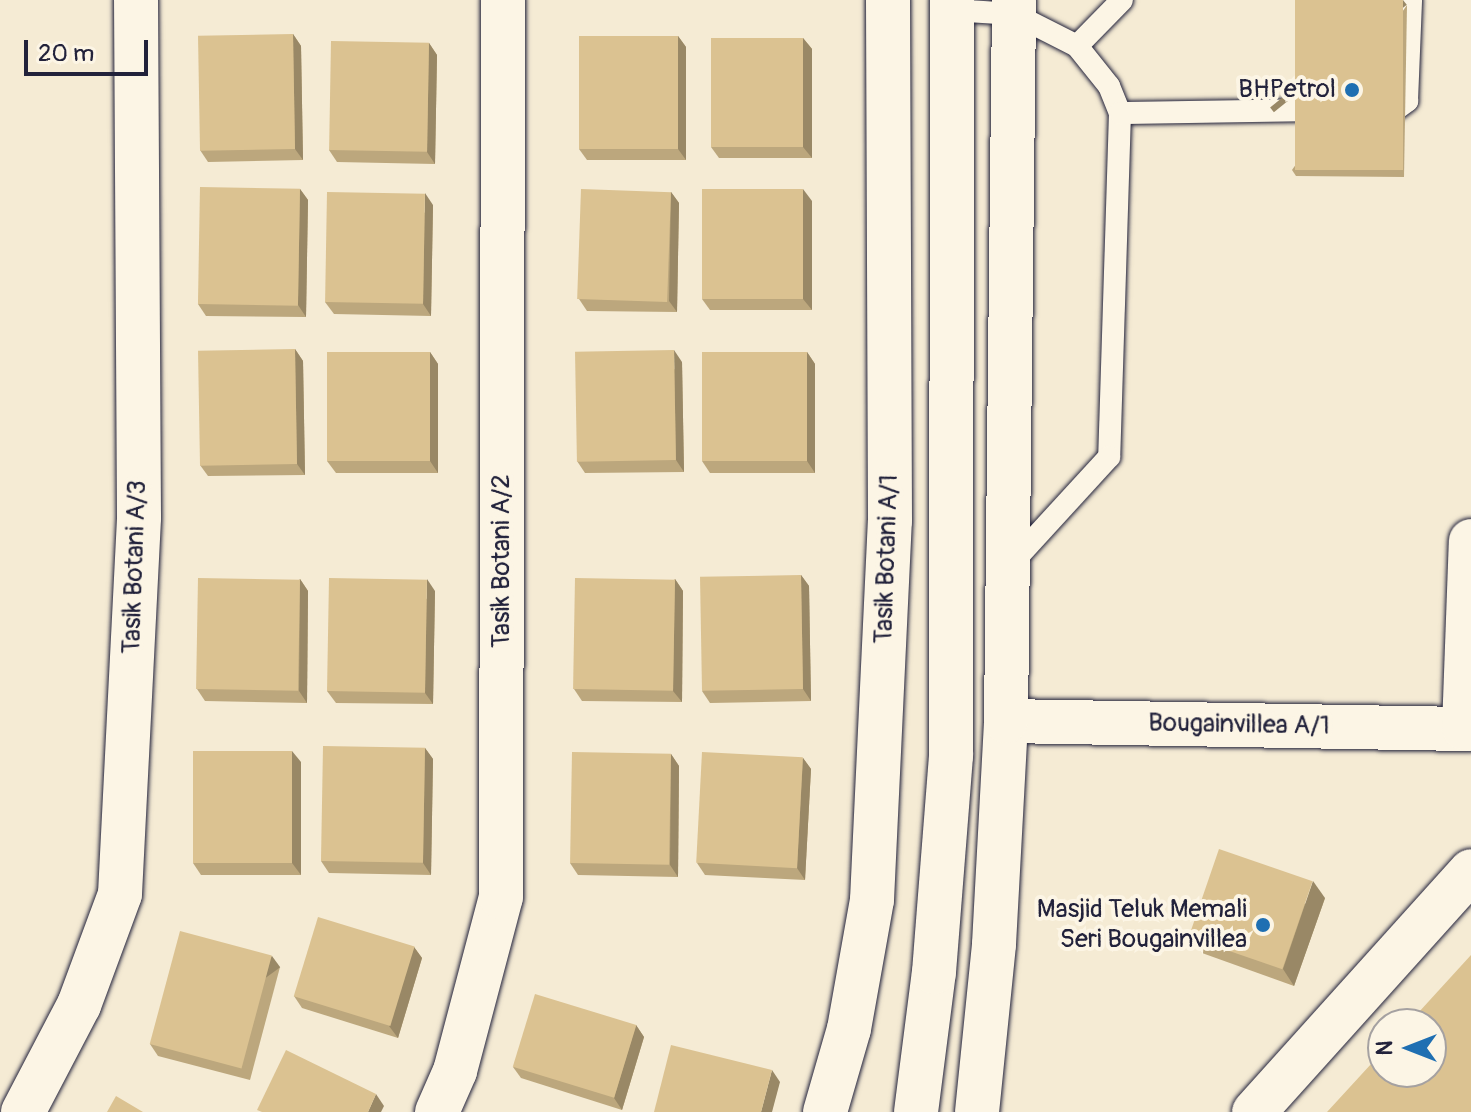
<!DOCTYPE html>
<style>
body{margin:0}
#map{position:relative;width:1471px;height:1112px;overflow:hidden;background:#f5ebd4;font-family:Pangolin,sans-serif}
div>[style]{position:absolute}
[style*='--x']{left:calc(var(--x)*1px);top:calc(var(--y)*1px);width:calc(var(--w)*1px);rotate:calc(var(--a)*1deg)}
.roads{filter:drop-shadow(0 0 2px #22223b) drop-shadow(0 0 2px #22223b)}
.service>*{height:22px;margin:-11px;padding:0 11px;transform-origin:11px;border-radius:11px;background:#fcf5e5}
.minor>*{height:44px;margin:-22px;padding:0 22px;transform-origin:22px;border-radius:22px;background:#fcf5e5}
.tertiary>*{height:44px;margin:-22px;padding:0 22px;transform-origin:22px;border-radius:22px;background:#fcf5e5}
.wall>*{inset:0;background:#bca77d}
.shaded-wall>*{inset:0;background:#986;transform-origin:0 0}
.building>*{inset:0;background:#dbc291;transform-origin:0 0}
.dots>*{width:22px;height:22px;translate:-50% -50%;box-sizing:border-box;border:4px solid #fcf5e5;border-radius:50%}
span{translate:-50% -50%;white-space:nowrap;text-align:center;line-height:1.15;-webkit-text-stroke:8px #fcf5e5;paint-order:stroke}
.poi-label{font-size:26px;color:#22223b}
.right{translate:-100% -50%;text-align:right}
.street-label{font-size:26px;color:#22223b}
.north{position:absolute;left:1367px;top:1008px;width:80px;height:80px;box-sizing:border-box;background:#fcf5e5;border:2px solid #a5a1a1;border-radius:50%;rotate:270deg;font-size:22px;font-weight:700;line-height:32px;text-align:center;color:#22223b}
.north::after{content:'';display:block;margin:auto;width:28px;height:36px;background:#1f6fb2;clip-path:polygon(50% 0,100% 100%,50% 72%,0 100%)}
.scale{position:absolute;left:24px;top:40px;width:124px;height:36px;box-sizing:border-box;border:4px solid #22223b;border-top:0;padding-left:10px;font-size:24px;line-height:28px;white-space:nowrap;color:#22223b;-webkit-text-stroke:6px #fcf5e5;paint-order:stroke}
</style>
<div id="map">
<div class="roads">
<div class="service">
<i style="--x:952;--y:10;--w:62;--a:3.7"></i>
<i style="--x:1014;--y:14;--w:71;--a:26.9"></i>
<i style="--x:1077;--y:46;--w:51;--a:51.3"></i>
<i style="--x:1109;--y:86;--w:29;--a:68"></i>
<i style="--x:1120;--y:113;--w:344;--a:91.8"></i>
<i style="--x:1109;--y:457;--w:145;--a:132.5"></i>
<i style="--x:1077;--y:46;--w:64;--a:-45.6"></i>
<i style="--x:1380;--y:109;--w:16;--a:0"></i>
<i style="--x:1396;--y:109;--w:14;--a:-36"></i>
<i style="--x:1407;--y:101;--w:101;--a:-87.7"></i>
<i style="--x:1120;--y:113;--w:201;--a:-0.9"></i>
</div>
<div class="minor">
<i style="--x:1006;--y:721;--w:465;--a:1"></i>
<i style="--x:1464;--y:728;--w:187;--a:-87.9"></i>
<i style="--x:23;--y:1112;--w:121;--a:-62.4"></i>
<i style="--x:79;--y:1005;--w:118;--a:-69.7"></i>
<i style="--x:120;--y:894;--w:377;--a:-87.1"></i>
<i style="--x:139;--y:517;--w:517;--a:-90.33"></i>
<i style="--x:437;--y:1112;--w:45;--a:-66.3"></i>
<i style="--x:455;--y:1071;--w:180;--a:-75.2"></i>
<i style="--x:501;--y:897;--w:897;--a:-89.87"></i>
<i style="--x:825;--y:1112;--w:86;--a:-73.9"></i>
<i style="--x:849;--y:1029;--w:131;--a:-79.9"></i>
<i style="--x:872;--y:900;--w:379;--a:-87.3"></i>
<i style="--x:890;--y:521;--w:521;--a:-90.22"></i>
<i style="--x:1254;--y:1112;--w:324;--a:-48"></i>
</div>
<div class="tertiary">
<i style="--x:916;--y:1112;--w:141;--a:-82.7"></i>
<i style="--x:934;--y:972;--w:217;--a:-85.5"></i>
<i style="--x:951;--y:756;--w:756;--a:-89.92"></i>
<i style="--x:977;--y:1112;--w:169;--a:-84.2"></i>
<i style="--x:994;--y:944;--w:223;--a:-86.9"></i>
<i style="--x:1006;--y:721;--w:721;--a:-89.36"></i>
</div>
</div>
<div class="wall">
<i style="clip-path:polygon(1407px 5px,1404px 177px,1296px 176px,1292px 170px)"></i>
<i style="clip-path:polygon(293px 34px,301px 46px,303px 160px,208px 162px,200px 150px)"></i>
<i style="clip-path:polygon(678px 36px,686px 47px,686px 160px,587px 160px,579px 149px)"></i>
<i style="clip-path:polygon(803px 38px,812px 49px,812px 158px,719px 158px,711px 147px)"></i>
<i style="clip-path:polygon(429px 43px,437px 55px,435px 164px,337px 162px,329px 150px)"></i>
<i style="clip-path:polygon(300px 189px,308px 200px,306px 317px,206px 316px,198px 304px)"></i>
<i style="clip-path:polygon(671px 192px,679px 203px,677px 312px,587px 311px,579px 299px)"></i>
<i style="clip-path:polygon(812px 201px,812px 310px,710px 310px,702px 299px)"></i>
<i style="clip-path:polygon(433px 205px,431px 316px,334px 314px,325px 302px)"></i>
<i style="clip-path:polygon(295px 349px,303px 361px,305px 475px,208px 476px,200px 465px)"></i>
<i style="clip-path:polygon(430px 352px,438px 364px,438px 473px,336px 473px,327px 461px)"></i>
<i style="clip-path:polygon(807px 352px,815px 364px,815px 473px,710px 473px,702px 461px)"></i>
<i style="clip-path:polygon(682px 362px,684px 472px,585px 473px,577px 461px)"></i>
<i style="clip-path:polygon(801px 575px,809px 586px,811px 701px,710px 703px,702px 691px)"></i>
<i style="clip-path:polygon(300px 579px,308px 591px,307px 703px,205px 701px,197px 689px)"></i>
<i style="clip-path:polygon(675px 579px,683px 591px,682px 702px,582px 701px,574px 689px)"></i>
<i style="clip-path:polygon(435px 591px,433px 704px,336px 703px,327px 691px)"></i>
<i style="clip-path:polygon(425px 748px,433px 759px,431px 875px,329px 873px,321px 861px)"></i>
<i style="clip-path:polygon(671px 754px,679px 766px,678px 877px,578px 875px,570px 863px)"></i>
<i style="clip-path:polygon(803px 758px,811px 769px,805px 880px,705px 875px,697px 863px)"></i>
<i style="clip-path:polygon(301px 762px,301px 875px,201px 875px,193px 863px)"></i>
<i style="clip-path:polygon(1325px 898px,1294px 986px,1202px 953px,1190px 937px)"></i>
<i style="clip-path:polygon(414px 947px,422px 958px,398px 1038px,302px 1008px,294px 996px)"></i>
<i style="clip-path:polygon(280px 967px,250px 1080px,158px 1056px,150px 1044px)"></i>
<i style="clip-path:polygon(636px 1025px,644px 1037px,622px 1110px,521px 1078px,513px 1067px)"></i>
</div>
<div class="shaded-wall">
<i style="left:1403px;top:0;width:6px;height:171px;rotate:51deg"></i>
<i style="clip-path:polygon(293px 34px,301px 46px,303px 160px,295px 149px)"></i>
<i style="clip-path:polygon(678px 36px,686px 47px,686px 160px,678px 149px)"></i>
<i style="clip-path:polygon(803px 38px,812px 49px,812px 158px,803px 147px)"></i>
<i style="clip-path:polygon(429px 43px,437px 55px,435px 164px,427px 152px)"></i>
<i style="clip-path:polygon(300px 189px,308px 200px,306px 317px,298px 305px)"></i>
<i style="clip-path:polygon(803px 189px,812px 201px,812px 310px,803px 299px)"></i>
<i style="clip-path:polygon(671px 192px,679px 203px,677px 312px,669px 301px)"></i>
<i style="clip-path:polygon(425px 193px,433px 205px,431px 316px,423px 304px)"></i>
<i style="clip-path:polygon(295px 349px,303px 361px,305px 475px,297px 464px)"></i>
<i style="clip-path:polygon(674px 350px,682px 362px,684px 472px,676px 460px)"></i>
<i style="clip-path:polygon(430px 352px,438px 364px,438px 473px,430px 461px)"></i>
<i style="clip-path:polygon(807px 352px,815px 364px,815px 473px,807px 461px)"></i>
<i style="clip-path:polygon(801px 575px,809px 586px,811px 701px,803px 689px)"></i>
<i style="clip-path:polygon(300px 579px,308px 591px,307px 703px,299px 691px)"></i>
<i style="clip-path:polygon(427px 579px,435px 591px,433px 704px,425px 693px)"></i>
<i style="clip-path:polygon(675px 579px,683px 591px,682px 702px,673px 691px)"></i>
<i style="clip-path:polygon(425px 748px,433px 759px,431px 875px,423px 863px)"></i>
<i style="clip-path:polygon(292px 751px,301px 762px,301px 875px,292px 863px)"></i>
<i style="clip-path:polygon(671px 754px,679px 766px,678px 877px,670px 865px)"></i>
<i style="clip-path:polygon(803px 758px,811px 769px,805px 880px,797px 868px)"></i>
<i style="clip-path:polygon(1313px 881px,1325px 898px,1294px 986px,1283px 969px)"></i>
<i style="clip-path:polygon(414px 947px,422px 958px,398px 1038px,389px 1026px)"></i>
<i style="left:272px;top:956px;width:14px;height:117px;rotate:54deg"></i>
<i style="clip-path:polygon(636px 1025px,644px 1037px,622px 1110px,614px 1098px)"></i>
<i style="clip-path:polygon(772px 1070px,780px 1082px,772px 1112px,761px 1112px)"></i>
<i style="clip-path:polygon(376px 1094px,384px 1106px,381px 1112px,368px 1112px)"></i>
</div>
<div class="building">
<i style="left:1295px;top:0;width:108px;height:170px"></i>
<i style="left:293px;top:34px;width:115px;height:95px;rotate:89deg"></i>
<i style="left:579px;top:36px;width:99px;height:113px"></i>
<i style="left:711px;top:38px;width:92px;height:109px"></i>
<i style="left:331px;top:41px;width:98px;height:109px;rotate:1deg"></i>
<i style="left:200px;top:187px;width:100px;height:117px;rotate:1deg"></i>
<i style="left:581px;top:189px;width:90px;height:110px;rotate:2deg"></i>
<i style="left:702px;top:189px;width:101px;height:110px"></i>
<i style="left:327px;top:192px;width:98px;height:110px;rotate:1deg"></i>
<i style="left:295px;top:349px;width:115px;height:97px;rotate:89deg"></i>
<i style="left:674px;top:350px;width:110px;height:99px;rotate:89deg"></i>
<i style="left:327px;top:352px;width:103px;height:109px"></i>
<i style="left:702px;top:352px;width:105px;height:109px"></i>
<i style="left:801px;top:575px;width:114px;height:101px;rotate:89deg"></i>
<i style="left:198px;top:578px;width:102px;height:111px;rotate:1deg"></i>
<i style="left:329px;top:578px;width:98px;height:113px;rotate:1deg"></i>
<i style="left:575px;top:578px;width:100px;height:111px;rotate:1deg"></i>
<i style="left:323px;top:746px;width:102px;height:115px;rotate:1deg"></i>
<i style="left:193px;top:751px;width:99px;height:112px"></i>
<i style="left:572px;top:752px;width:99px;height:111px;rotate:1deg"></i>
<i style="left:702px;top:752px;width:101px;height:111px;rotate:3deg"></i>
<i style="left:1219px;top:849px;width:99px;height:93px;rotate:19deg"></i>
<i style="left:318px;top:917px;width:101px;height:83px;rotate:17deg"></i>
<i style="left:180px;top:931px;width:95px;height:117px;rotate:15deg"></i>
<i style="clip-path:polygon(1471px 955px,1471px 1112px,1327px 1112px,1383px 1051px,1383px 1072px,1431px 1072px,1431px 1024px,1408px 1024px)"></i>
<i style="left:535px;top:994px;width:106px;height:76px;rotate:17deg"></i>
<i style="clip-path:polygon(671px 1045px,772px 1070px,761px 1112px,654px 1112px)"></i>
<i style="clip-path:polygon(286px 1050px,376px 1094px,368px 1112px,262px 1112px,257px 1110px)"></i>
<i style="clip-path:polygon(116px 1096px,143px 1112px,107px 1112px)"></i>
</div>
<div class="dots">
<i style="left:1352px;top:90px;background:#1f6fb2"></i>
<i style="left:1263px;top:925px;background:#1f6fb2"></i>
</div>
<div class="poi-label">
<span class="right" style="left:1336px;top:90px">BHPetrol</span>
<span class="right" style="left:1247px;top:925px">Masjid Teluk Memali<br>Seri Bougainvillea</span>
</div>
<div class="street-label">
<span style="left:887px;top:559px;rotate:-88deg">Tasik Botani A/1</span>
<span style="left:502px;top:561px;rotate:-90deg">Tasik Botani A/2</span>
<span style="left:135px;top:567px;rotate:-88deg">Tasik Botani A/3</span>
<span style="left:1239px;top:725px;rotate:1deg">Bougainvillea A/1</span>
</div>
<div class="north">N</div>
<div class="scale">20 m</div>
</div>
